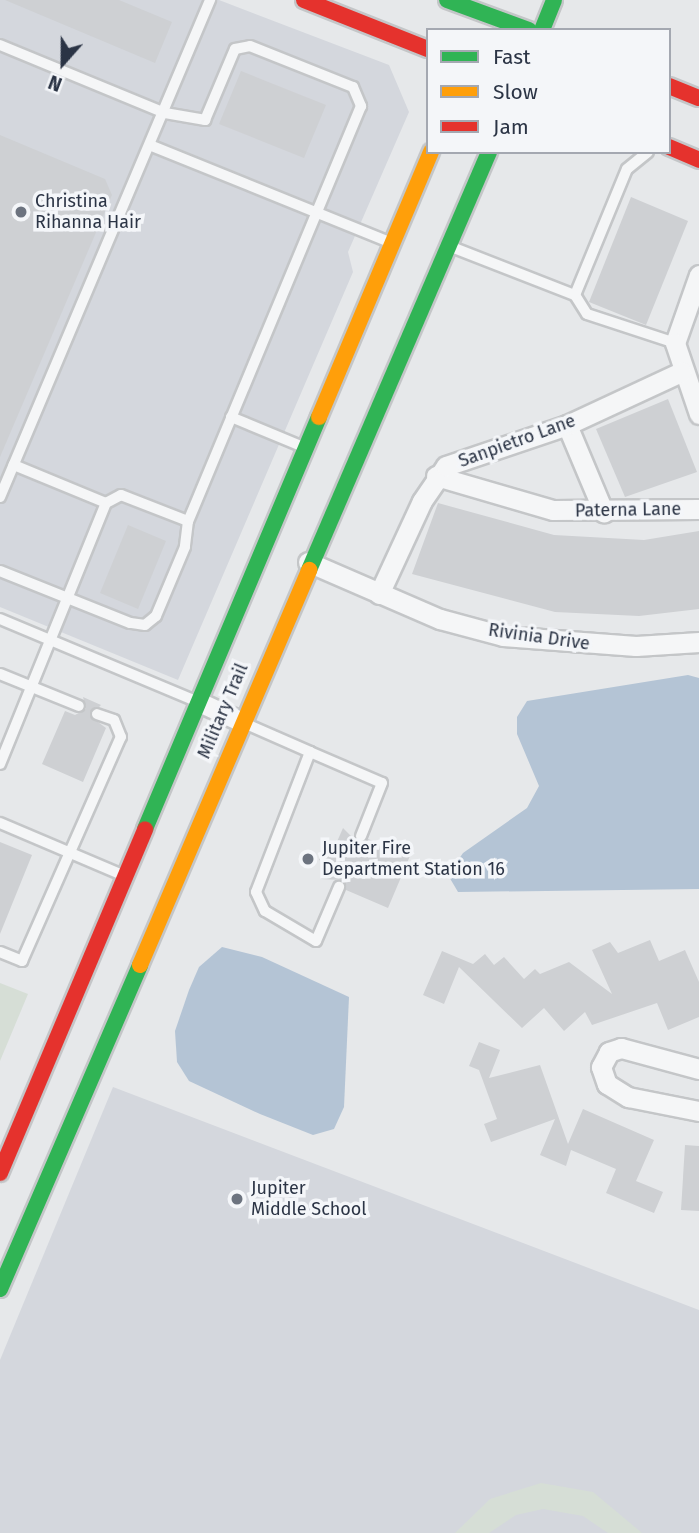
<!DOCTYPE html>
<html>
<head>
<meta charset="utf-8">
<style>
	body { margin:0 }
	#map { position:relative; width:699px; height:1533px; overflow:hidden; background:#e6e8ea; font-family:"Fira Sans",sans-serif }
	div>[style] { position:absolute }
	.built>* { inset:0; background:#d4d7dd }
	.green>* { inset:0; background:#d6ded6 }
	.water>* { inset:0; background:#b4c4d5 }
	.building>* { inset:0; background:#ced0d3 }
	.roads { filter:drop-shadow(2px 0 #c4c6c8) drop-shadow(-2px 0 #c4c6c8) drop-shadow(0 2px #c4c6c8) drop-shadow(0 -2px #c4c6c8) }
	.lane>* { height:10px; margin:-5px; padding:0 5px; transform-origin:5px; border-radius:5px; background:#f5f6f7 }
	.street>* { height:19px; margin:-9.5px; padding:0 9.5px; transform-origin:9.5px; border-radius:9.5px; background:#f5f6f7 }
	.fast>* { height:16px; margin:-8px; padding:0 8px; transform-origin:8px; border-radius:8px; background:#30b455 }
	.slow>* { height:16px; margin:-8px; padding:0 8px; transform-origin:8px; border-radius:8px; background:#ff9f0a }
	.jam>* { height:16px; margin:-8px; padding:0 8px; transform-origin:8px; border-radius:8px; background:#e5322d }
	.dots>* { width:19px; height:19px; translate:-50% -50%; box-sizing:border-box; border:4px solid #f4f6f9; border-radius:50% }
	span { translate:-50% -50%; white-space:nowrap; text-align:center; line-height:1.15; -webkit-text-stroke:7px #f4f6f9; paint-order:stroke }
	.poi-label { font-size:18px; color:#2b3445 }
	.left { translate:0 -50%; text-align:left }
	.street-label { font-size:18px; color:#2b3445 }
	.legend { position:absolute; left:426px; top:28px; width:245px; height:126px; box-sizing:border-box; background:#f4f6f9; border:2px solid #a4a8b1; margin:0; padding:9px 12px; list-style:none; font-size:21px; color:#2b3445 }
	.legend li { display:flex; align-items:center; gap:14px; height:35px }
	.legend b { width:35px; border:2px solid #a4a8b1 }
	.north { position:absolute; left:28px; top:28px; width:70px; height:70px; -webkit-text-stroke:5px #f4f6f9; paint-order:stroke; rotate:201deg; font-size:19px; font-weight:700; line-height:28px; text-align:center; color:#2b3445 }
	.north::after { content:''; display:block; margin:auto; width:24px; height:32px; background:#2b3445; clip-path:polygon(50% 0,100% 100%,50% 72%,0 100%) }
</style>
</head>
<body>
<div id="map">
	<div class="built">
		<div style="clip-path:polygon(0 0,219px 0,389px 65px,409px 112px,348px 252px,353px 272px,178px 680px,0 607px)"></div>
		<div style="clip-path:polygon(113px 1087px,699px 1310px,699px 1533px,0 1533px,0 1360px)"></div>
	</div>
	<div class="green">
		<div style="clip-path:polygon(0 983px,28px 994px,0 1061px)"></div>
		<div style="clip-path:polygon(541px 1483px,593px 1492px,642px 1533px,608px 1533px,583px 1516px,543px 1509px,516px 1515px,489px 1533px,455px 1533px,490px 1499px)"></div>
	</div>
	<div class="water">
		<div style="clip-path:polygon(688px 675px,699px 678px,699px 889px,458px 892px,448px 875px,463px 853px,527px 808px,539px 786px,517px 734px,517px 717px,527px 701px)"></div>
		<div style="clip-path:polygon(222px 947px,262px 957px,349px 997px,344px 1107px,334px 1129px,313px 1135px,260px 1114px,189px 1081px,177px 1062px,175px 1031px,189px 990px,199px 967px)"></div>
	</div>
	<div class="building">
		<div style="clip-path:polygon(5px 0,119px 0,172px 22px,155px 63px)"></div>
		<div style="clip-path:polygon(241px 71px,326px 105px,304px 158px,219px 124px)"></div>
		<div style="clip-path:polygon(0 135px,105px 179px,112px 195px,0 457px)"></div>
		<div style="clip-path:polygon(631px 197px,688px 221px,646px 325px,589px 302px)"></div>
		<div style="clip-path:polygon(668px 399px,697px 472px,625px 497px,596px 429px)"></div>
		<div style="clip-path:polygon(438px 503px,554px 535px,644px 540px,699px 531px,699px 609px,639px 616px,555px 612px,412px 574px)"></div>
		<div style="clip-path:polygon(128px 525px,166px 541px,138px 609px,100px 593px)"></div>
		<div style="clip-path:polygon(83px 697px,101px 705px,90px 716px,106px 728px,83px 782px,42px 764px,65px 711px,75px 715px,86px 709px)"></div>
		<div style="clip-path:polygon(343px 828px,358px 843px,368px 839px,410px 856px,388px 908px,346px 890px,341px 880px,321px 879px,328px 863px,319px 860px,327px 840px,336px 844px)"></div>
		<div style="clip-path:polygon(0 842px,32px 855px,0 934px)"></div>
		<div style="clip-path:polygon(650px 940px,659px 961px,685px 950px,699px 982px,699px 1017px,668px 1030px,657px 1003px,592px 1025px,585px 1012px,564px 1031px,544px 1008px,522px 1028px,459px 967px,444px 1004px,423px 995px,442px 951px,473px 964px,485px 954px,494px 965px,504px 957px,524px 979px,535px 969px,540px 974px,569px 962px,612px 994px,592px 950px,610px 942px,618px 953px)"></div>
		<div style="clip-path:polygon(479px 1042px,500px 1050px,489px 1078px,540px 1065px,568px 1144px,583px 1109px,654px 1140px,636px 1181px,663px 1192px,654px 1213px,606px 1193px,616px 1169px,571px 1150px,566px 1166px,540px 1155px,555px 1119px,491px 1142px,484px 1124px,497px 1119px,479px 1070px,469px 1066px)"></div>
		<div style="clip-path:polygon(685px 1145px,699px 1146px,699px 1211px,681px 1210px)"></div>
	</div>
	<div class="roads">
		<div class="lane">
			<div style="left:0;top:45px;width:178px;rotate:22.4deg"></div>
			<div style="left:165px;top:113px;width:41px;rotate:9.9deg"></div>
			<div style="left:205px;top:120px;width:77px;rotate:-67.1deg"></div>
			<div style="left:235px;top:49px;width:15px;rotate:-11deg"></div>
			<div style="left:250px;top:46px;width:111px;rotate:21.7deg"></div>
			<div style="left:353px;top:87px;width:21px;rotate:67deg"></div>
			<div style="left:361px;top:106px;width:450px;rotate:112.6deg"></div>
			<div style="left:188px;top:521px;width:26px;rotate:97deg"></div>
			<div style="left:185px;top:547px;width:75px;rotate:112.8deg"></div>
			<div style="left:156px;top:616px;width:14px;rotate:141deg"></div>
			<div style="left:145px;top:625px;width:15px;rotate:-172deg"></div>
			<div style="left:130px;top:623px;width:140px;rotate:-158.2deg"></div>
			<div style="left:152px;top:146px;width:259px;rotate:22deg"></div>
			<div style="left:449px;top:246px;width:135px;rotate:21.3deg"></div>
			<div style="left:575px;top:295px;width:136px;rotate:-67.6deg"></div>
			<div style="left:627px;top:169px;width:27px;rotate:-39deg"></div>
			<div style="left:575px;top:295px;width:22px;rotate:58deg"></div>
			<div style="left:587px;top:314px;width:93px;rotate:18.2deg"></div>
			<div style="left:231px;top:417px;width:81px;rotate:22.5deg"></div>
			<div style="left:0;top:497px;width:540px;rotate:-67.09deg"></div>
			<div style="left:106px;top:503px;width:17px;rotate:-28deg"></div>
			<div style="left:121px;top:495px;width:72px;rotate:21.2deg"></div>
			<div style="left:0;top:619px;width:212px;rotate:22.7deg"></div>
			<div style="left:0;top:674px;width:85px;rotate:22.1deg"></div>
			<div style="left:244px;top:723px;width:72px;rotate:23.7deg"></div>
			<div style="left:310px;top:752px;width:150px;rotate:111.1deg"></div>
			<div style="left:256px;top:892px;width:21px;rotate:65deg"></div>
			<div style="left:265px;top:911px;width:59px;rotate:30.5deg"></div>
			<div style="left:316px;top:941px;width:59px;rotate:-66.9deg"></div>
			<div style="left:310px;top:752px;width:78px;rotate:23.3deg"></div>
			<div style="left:382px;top:783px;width:57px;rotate:111.6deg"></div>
			<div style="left:0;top:764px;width:282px;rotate:-67.9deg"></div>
			<div style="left:106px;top:503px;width:100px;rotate:-157.6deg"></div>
			<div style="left:0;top:823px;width:136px;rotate:23deg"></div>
			<div style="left:0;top:952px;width:24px;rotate:22deg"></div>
			<div style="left:22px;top:961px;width:245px;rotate:-66.2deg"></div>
			<div style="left:121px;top:737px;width:18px;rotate:-112deg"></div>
			<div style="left:114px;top:720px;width:18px;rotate:-161deg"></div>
		</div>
		<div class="street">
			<div style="left:699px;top:275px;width:72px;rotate:109.4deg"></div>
			<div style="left:675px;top:343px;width:75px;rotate:71.3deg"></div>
			<div style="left:567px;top:425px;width:95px;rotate:67.2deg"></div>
			<div style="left:436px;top:476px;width:122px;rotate:16.2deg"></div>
			<div style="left:553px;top:510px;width:146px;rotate:-0.4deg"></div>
			<div style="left:308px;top:562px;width:144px;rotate:23.4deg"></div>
			<div style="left:440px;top:619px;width:65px;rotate:15.1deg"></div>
			<div style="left:503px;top:636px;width:133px;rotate:4.3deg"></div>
			<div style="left:636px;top:646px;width:63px;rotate:-3.6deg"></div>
			<div style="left:379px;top:594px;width:102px;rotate:-65.2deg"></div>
			<div style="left:422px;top:501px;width:42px;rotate:-55.6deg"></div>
			<div style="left:446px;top:466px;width:128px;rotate:-18.7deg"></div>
			<div style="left:567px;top:425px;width:126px;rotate:-24.9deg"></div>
			<div style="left:199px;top:702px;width:45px;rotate:24.9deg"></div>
			<div style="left:699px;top:1069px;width:81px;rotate:-164.9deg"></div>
			<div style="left:621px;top:1048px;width:13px;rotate:162deg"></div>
			<div style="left:609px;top:1052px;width:17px;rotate:118deg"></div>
			<div style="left:601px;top:1067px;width:18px;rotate:71deg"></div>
			<div style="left:607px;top:1084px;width:25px;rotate:32deg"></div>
			<div style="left:628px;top:1097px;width:72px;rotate:11.2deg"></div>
		</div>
		<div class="fast">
			<div style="left:447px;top:0;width:87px;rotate:20.1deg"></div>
			<div style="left:542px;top:30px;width:32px;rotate:-68deg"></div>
			<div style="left:309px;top:570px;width:455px;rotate:-66.7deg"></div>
			<div style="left:145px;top:829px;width:447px;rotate:-67.1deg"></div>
			<div style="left:0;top:1289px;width:353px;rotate:-66.6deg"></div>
		</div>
		<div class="slow">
			<div style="left:319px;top:417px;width:288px;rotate:-67.1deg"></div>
			<div style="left:140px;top:965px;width:430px;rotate:-66.8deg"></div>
		</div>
		<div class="jam">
			<div style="left:304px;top:0;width:133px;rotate:21.6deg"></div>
			<div style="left:669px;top:86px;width:32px;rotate:22deg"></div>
			<div style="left:669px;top:147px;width:33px;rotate:23deg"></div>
			<div style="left:0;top:1173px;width:373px;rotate:-67.1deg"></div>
		</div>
	</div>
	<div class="dots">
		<div style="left:21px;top:212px;background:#6c737f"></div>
		<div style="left:308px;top:859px;background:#6c737f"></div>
		<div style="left:237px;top:1199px;background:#6c737f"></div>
	</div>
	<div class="poi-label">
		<span class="left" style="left:35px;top:212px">Christina<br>Rihanna Hair</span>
		<span class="left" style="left:322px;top:859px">Jupiter Fire<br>Department Station 16</span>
		<span class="left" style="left:251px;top:1199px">Jupiter<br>Middle School</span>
	</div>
	<div class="street-label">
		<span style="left:517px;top:441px;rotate:-20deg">Sanpietro Lane</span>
		<span style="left:628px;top:510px;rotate:-1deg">Paterna Lane</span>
		<span style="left:539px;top:637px;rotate:8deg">Rivinia Drive</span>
		<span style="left:223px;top:711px;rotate:-67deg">Military Trail</span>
	</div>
	<ul class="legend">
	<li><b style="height:9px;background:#30b455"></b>Fast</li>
	<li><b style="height:9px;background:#ff9f0a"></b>Slow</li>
	<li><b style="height:9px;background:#e5322d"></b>Jam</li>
	</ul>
	<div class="north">N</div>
</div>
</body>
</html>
